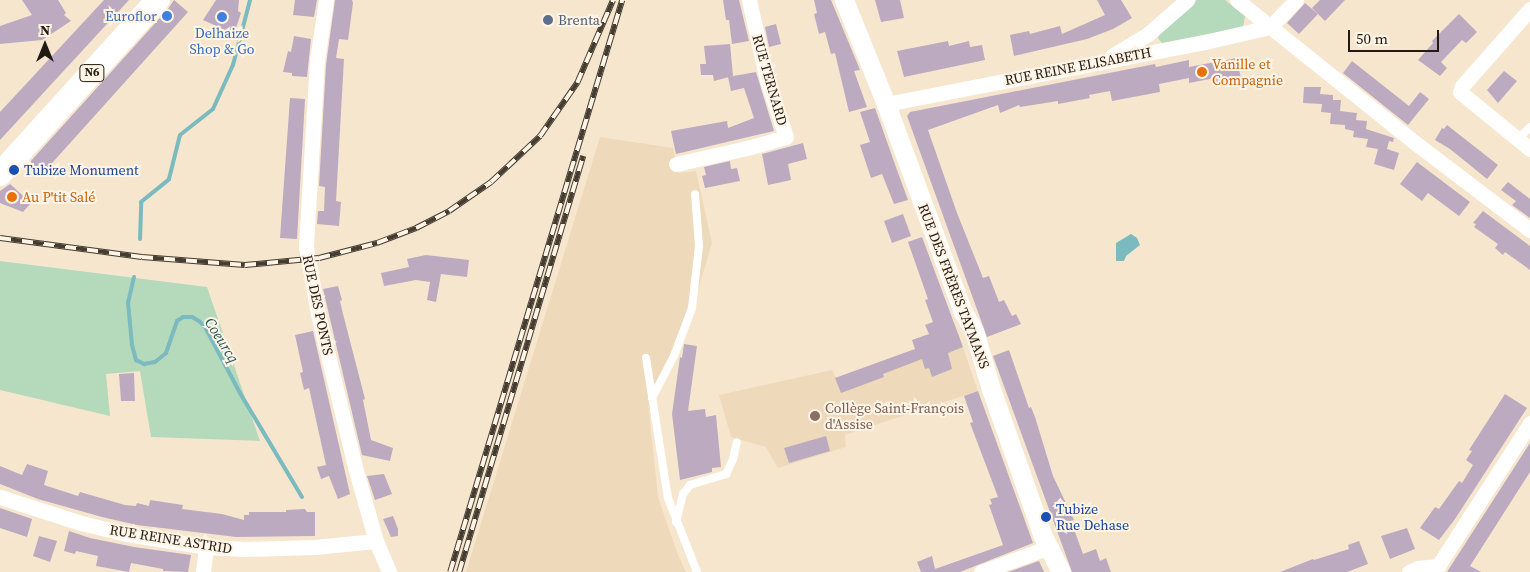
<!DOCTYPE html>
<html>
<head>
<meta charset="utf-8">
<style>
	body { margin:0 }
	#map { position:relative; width:1530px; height:572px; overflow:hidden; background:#f7e6ce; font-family:"Source Serif 4",serif }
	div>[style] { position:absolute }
	.built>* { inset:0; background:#efd9bb }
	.green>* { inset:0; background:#b5d9bb }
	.water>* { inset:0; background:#7bbabf }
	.stream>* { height:4px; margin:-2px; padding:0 2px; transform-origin:2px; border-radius:2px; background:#7bbabf }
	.building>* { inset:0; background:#bcaac0 }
	.service>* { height:8px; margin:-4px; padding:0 4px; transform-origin:4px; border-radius:4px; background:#fff }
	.minor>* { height:15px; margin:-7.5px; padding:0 7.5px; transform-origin:7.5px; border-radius:7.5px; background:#fff }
	.tertiary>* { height:19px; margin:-9.5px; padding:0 9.5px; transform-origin:9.5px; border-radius:9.5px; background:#fff }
	.primary>* { height:24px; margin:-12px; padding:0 12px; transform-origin:12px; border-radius:12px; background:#fff }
	.rail>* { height:5.5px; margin-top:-2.75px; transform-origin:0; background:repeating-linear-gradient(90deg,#fff4e6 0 11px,#453d31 0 22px); box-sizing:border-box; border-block:1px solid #453d31 }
	.dots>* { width:14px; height:14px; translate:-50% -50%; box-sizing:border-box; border:2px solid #fff4e6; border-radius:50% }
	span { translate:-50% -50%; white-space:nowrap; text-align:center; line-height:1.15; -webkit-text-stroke:4px #fff4e6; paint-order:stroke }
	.shield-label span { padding:1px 4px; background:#fff4e6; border:1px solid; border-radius:4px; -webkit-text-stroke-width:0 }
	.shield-label { font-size:12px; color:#211b12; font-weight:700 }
	.shop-label { font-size:14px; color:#366cbe }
	.right { translate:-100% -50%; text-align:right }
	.service-label { font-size:14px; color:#4e5e75 }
	.left { translate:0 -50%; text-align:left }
	.food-label { font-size:14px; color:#c56008 }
	.street-label { font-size:14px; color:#211b12 }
	.transit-label { font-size:14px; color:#164399 }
	.education-label { font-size:14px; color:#785e54 }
	.water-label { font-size:15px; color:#1e5559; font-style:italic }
	.north { position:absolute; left:20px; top:20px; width:50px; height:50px; -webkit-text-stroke:4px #fff4e6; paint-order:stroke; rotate:0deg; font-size:14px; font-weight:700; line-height:20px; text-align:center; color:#211b12 }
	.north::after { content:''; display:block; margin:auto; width:18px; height:22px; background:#211b12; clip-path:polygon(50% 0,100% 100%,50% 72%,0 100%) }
	.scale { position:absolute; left:1348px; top:30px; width:91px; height:22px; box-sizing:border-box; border:2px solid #211b12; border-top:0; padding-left:6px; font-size:15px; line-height:18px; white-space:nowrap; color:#211b12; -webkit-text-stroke:4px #fff4e6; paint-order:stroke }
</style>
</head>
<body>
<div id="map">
	<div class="built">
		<div style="clip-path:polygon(600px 137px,673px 148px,678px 173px,696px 171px,712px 243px,683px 341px,649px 411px,658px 497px,678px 555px,686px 572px,466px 572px)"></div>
		<div style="clip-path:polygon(958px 333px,978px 391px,845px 435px,846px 447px,778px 468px,766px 447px,731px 437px,719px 395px,832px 370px,836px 378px)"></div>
	</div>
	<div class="green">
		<div style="clip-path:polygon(1197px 0,1225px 0,1245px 16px,1243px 27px,1162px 43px,1158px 38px,1160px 32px)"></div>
		<div style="clip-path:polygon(0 261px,207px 287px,260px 441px,151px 437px,140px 371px,106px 374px,110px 416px,0 390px)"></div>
	</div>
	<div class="water">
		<div style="clip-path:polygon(1131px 234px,1137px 238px,1140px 245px,1126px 256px,1124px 261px,1116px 261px,1116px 243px)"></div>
	</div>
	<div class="stream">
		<div style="left:140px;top:239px;width:37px;rotate:-88deg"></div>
		<div style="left:141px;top:202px;width:36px;rotate:-39deg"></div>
		<div style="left:169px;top:179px;width:45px;rotate:-76deg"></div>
		<div style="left:180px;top:135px;width:42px;rotate:-38.2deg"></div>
		<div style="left:213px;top:109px;width:48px;rotate:-65.6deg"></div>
		<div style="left:233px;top:65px;width:67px;rotate:-75.3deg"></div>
		<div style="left:134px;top:277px;width:26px;rotate:103deg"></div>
		<div style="left:128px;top:302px;width:43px;rotate:84.7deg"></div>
		<div style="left:132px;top:345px;width:16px;rotate:75deg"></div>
		<div style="left:136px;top:360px;width:9px;rotate:27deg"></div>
		<div style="left:144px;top:364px;width:11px;rotate:-10deg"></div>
		<div style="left:155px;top:362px;width:14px;rotate:-39deg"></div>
		<div style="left:166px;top:353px;width:34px;rotate:-71deg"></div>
		<div style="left:177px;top:321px;width:7px;rotate:-34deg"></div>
		<div style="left:183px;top:317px;width:9px"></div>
		<div style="left:192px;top:317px;width:8px;rotate:30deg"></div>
		<div style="left:199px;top:321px;width:8px;rotate:45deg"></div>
		<div style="left:205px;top:327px;width:75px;rotate:62.1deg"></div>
		<div style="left:240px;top:393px;width:121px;rotate:59.2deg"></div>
	</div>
	<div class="building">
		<div style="clip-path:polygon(22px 0,58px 0,66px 13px,64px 15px,71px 21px,42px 40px,0 44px,0 26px,32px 15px)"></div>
		<div style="clip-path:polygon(104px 0,129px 0,0 140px,0 112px)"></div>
		<div style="clip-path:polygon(174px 0,188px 12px,44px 172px,37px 172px,30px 162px,168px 9px)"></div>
		<div style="clip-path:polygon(216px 0,239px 0,238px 11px,241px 13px,234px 34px,203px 20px)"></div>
		<div style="clip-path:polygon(295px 0,317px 0,314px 17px,293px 15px)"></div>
		<div style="clip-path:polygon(335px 0,352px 0,353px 3px,348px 40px,339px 39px,336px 58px,344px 59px,336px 201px,341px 202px,339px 226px,317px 224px,318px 211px,324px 211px,325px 187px,319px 186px,326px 65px)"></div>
		<div style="clip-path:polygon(723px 0,739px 0,749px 41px,732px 44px,729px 20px,726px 20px)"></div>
		<div style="clip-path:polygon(814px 0,831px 0,860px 70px,854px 71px,867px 107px,849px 112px,835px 53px,831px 54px,825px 32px,819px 34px,814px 14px,817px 13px)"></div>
		<div style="clip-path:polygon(875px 0,900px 0,904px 18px,881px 22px)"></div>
		<div style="clip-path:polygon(1097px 0,1121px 0,1132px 18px,1113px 29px,1087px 39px,1014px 56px,1010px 35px,1029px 31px,1030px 34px,1060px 26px,1062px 34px,1105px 15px)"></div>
		<div style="clip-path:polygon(1320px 0,1345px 0,1325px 21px,1312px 8px)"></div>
		<div style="clip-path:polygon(1305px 3px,1318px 14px,1299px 34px,1287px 23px)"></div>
		<div style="clip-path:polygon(1459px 14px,1477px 32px,1466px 43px,1462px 40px,1441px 62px,1447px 68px,1440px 76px,1418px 60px,1433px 43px,1432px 41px)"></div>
		<div style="clip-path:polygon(776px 24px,781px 44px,769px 47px,765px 27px)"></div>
		<div style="clip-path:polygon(294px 36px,311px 39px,307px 77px,292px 76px,292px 73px,283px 72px,288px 51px,291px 52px)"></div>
		<div style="clip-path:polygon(948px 41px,949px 46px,969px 41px,970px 47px,982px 45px,985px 60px,904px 77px,897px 51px)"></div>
		<div style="clip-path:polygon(730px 44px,733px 76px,714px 81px,713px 75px,701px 75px,700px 64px,706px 64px,704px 46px)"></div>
		<div style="clip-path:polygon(1237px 58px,1241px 79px,1217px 83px,1215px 78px,1189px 83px,1189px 78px,1159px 84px,1160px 92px,1112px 101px,1110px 91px,1089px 95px,1090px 98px,1058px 104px,1058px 101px,1020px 107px,1019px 105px,1000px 113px,998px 105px,928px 130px,957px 213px,983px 278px,989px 276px,999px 302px,1004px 300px,1012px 316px,1016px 314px,1021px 324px,987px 337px,907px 116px,910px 112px,1155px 64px,1156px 67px,1189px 60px,1189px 67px)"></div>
		<div style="clip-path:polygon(1352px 61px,1409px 106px,1420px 92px,1429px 99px,1408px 125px,1343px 73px)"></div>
		<div style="clip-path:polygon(1504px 71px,1517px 81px,1498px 103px,1487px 90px)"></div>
		<div style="clip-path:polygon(756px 72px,774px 131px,676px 154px,671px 131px,727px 121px,728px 128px,754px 118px,744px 88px,731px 91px,728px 77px)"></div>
		<div style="clip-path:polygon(1304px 87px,1321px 87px,1320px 94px,1333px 95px,1333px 100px,1341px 100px,1340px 111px,1357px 113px,1356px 120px,1367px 121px,1366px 129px,1394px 138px,1393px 142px,1389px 141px,1387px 149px,1399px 153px,1394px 170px,1374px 164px,1378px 149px,1366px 147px,1368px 139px,1353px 137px,1354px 131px,1345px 129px,1345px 125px,1330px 124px,1331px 113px,1321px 112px,1322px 104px,1303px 103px)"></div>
		<div style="clip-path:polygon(290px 98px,305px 99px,297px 239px,280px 238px)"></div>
		<div style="clip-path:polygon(875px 108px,897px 170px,908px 200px,894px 204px,882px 174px,871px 178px,860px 145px,870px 142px,860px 112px)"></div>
		<div style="clip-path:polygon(1447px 125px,1498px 165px,1487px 179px,1450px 149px,1435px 140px,1442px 128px,1444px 129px)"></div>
		<div style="clip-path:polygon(803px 143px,807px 159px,788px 164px,791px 180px,768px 185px,762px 154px)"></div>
		<div style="clip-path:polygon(730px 161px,731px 169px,737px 168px,740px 181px,705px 188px,702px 176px,706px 175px,704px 167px)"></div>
		<div style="clip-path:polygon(1417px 162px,1470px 202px,1459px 216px,1428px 193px,1422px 201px,1400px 184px)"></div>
		<div style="clip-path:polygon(1508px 182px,1530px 199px,1530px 218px,1512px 205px,1516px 201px,1501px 190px)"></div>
		<div style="clip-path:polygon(10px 184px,31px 203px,23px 212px,0 203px,0 191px)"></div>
		<div style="clip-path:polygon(1483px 211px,1530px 246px,1530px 270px,1505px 252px,1503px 255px,1495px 248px,1498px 244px,1474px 227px,1476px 224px,1473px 223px)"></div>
		<div style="clip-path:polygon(903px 214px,911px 236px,892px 243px,884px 221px)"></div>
		<div style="clip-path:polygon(922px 237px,963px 347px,948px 353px,952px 369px,932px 377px,929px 368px,925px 369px,922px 359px,883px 374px,884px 377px,841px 393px,835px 378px,915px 349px,912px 340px,929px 334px,925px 325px,933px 322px,925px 300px,928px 299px,908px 242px)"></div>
		<div style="clip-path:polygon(426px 255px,469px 260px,467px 277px,441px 274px,436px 302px,427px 300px,430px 282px,416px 280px,384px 286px,381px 273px,409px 267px,407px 259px)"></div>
		<div style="clip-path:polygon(338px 286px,342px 300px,340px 301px,342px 310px,365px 399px,363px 400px,371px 440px,393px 448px,390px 461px,362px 455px,323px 289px)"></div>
		<div style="clip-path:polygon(313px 331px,350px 494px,338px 499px,329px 476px,321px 479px,317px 467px,326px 465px,309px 388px,304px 390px,300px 373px,303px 372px,295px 335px)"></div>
		<div style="clip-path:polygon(684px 344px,697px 346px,688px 411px,705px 409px,706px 417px,716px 415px,721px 467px,712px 468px,712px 472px,680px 480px,672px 414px,680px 357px,682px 358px)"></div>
		<div style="clip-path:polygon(1009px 350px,1029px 408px,1031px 407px,1035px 417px,1053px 476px,1074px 520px,1071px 521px,1083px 554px,1096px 549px,1100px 561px,1106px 558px,1111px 572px,1072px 572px,993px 356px)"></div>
		<div style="clip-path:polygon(134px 373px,135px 401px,121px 401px,119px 374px)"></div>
		<div style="clip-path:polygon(978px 391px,1033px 543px,960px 572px,921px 572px,917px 562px,932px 556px,935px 569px,1003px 545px,989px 505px,992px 504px,990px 499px,998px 497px,970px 423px,973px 422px,964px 396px)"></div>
		<div style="clip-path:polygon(1505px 394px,1527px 408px,1455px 519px,1439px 540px,1420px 528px,1435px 507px,1439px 509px,1459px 481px,1462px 483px,1473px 465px,1466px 460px,1472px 451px,1469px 450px)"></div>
		<div style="clip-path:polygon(826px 436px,830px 451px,789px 463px,784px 448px)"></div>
		<div style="clip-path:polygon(1530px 443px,1530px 472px,1470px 566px,1481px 572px,1447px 572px)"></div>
		<div style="clip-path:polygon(27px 464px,48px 471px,44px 485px,78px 496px,80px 492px,125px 505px,136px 506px,137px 503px,149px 506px,150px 500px,183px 505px,182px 509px,222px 514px,244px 520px,244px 515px,249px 515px,249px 512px,286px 512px,286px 510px,305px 509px,307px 512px,315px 512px,315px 536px,236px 537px,137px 525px,102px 517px,38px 499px,0 484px,0 466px,22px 475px)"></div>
		<div style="clip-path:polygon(384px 474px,392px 494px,375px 500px,367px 476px)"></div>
		<div style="clip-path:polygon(0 508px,32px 519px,27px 537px,0 528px)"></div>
		<div style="clip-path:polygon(393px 516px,398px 529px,398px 536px,391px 537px,383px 519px)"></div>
		<div style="clip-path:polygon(1407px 528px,1415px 549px,1390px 559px,1381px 536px)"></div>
		<div style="clip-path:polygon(69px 531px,90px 538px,134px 547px,191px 555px,188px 572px,163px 571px,163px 569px,131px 563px,129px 572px,96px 566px,98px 556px,76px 551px,75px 554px,64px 551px)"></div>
		<div style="clip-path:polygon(39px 536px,57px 541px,50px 562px,33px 556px)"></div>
		<div style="clip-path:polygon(1359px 541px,1368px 564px,1347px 572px,1280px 572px,1313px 559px,1314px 560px,1349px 549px,1348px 545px)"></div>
		<div style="clip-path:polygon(1039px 561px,1044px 572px,1008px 572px)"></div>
	</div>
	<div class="service">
		<div style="left:1517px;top:140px;width:18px;rotate:-45deg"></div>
		<div style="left:646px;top:358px;width:142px;rotate:81.1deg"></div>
		<div style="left:668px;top:498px;width:79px;rotate:68.6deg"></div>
		<div style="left:652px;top:398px;width:47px;rotate:-62.4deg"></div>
		<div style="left:674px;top:356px;width:51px;rotate:-69.4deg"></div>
		<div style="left:692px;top:308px;width:62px;rotate:-83.6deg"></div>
		<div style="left:699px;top:246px;width:52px;rotate:-94.4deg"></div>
		<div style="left:676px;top:522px;width:29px;rotate:-76deg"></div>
		<div style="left:683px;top:494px;width:11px;rotate:-52deg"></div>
		<div style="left:690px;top:485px;width:38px;rotate:-17deg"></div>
		<div style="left:726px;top:474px;width:17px;rotate:-65deg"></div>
		<div style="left:733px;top:459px;width:17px;rotate:-77deg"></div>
	</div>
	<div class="minor">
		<div style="left:326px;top:0;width:61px;rotate:98.5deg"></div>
		<div style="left:317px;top:60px;width:187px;rotate:93.4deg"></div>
		<div style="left:306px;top:247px;width:68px;rotate:79.8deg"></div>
		<div style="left:318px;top:314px;width:157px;rotate:76.4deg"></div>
		<div style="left:355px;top:467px;width:77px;rotate:74.2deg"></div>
		<div style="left:376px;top:541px;width:34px;rotate:67deg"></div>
		<div style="left:1237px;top:0;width:232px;rotate:38.7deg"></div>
		<div style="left:1418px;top:145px;width:141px;rotate:37.2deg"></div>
		<div style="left:1530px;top:9px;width:103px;rotate:131.4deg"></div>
		<div style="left:1462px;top:86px;width:6px;rotate:108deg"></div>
		<div style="left:1460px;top:92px;width:90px;rotate:39.2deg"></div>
		<div style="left:1270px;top:27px;width:37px;rotate:-46deg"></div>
		<div style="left:1112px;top:56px;width:42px;rotate:-31.4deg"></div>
		<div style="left:1148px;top:34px;width:52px;rotate:-41.1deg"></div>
		<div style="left:886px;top:104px;width:325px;rotate:-11deg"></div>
		<div style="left:1205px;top:42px;width:67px;rotate:-13deg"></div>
		<div style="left:676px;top:164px;width:77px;rotate:-12.8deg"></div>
		<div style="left:751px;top:147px;width:36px;rotate:-16deg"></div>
		<div style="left:786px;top:137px;width:60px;rotate:-108.4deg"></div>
		<div style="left:767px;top:80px;width:82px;rotate:-102.7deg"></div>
		<div style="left:0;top:497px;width:85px;rotate:17.8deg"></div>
		<div style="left:81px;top:523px;width:47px;rotate:13.4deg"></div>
		<div style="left:127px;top:534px;width:80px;rotate:9.3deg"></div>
		<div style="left:206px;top:547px;width:35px;rotate:3deg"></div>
		<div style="left:241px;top:549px;width:74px;rotate:-1.5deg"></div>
		<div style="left:315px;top:547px;width:61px;rotate:-5.6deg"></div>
		<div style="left:1438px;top:566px;width:170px;rotate:-57.2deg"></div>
		<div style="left:203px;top:572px;width:25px;rotate:-83deg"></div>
		<div style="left:981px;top:572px;width:70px;rotate:-20deg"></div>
		<div style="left:1409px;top:572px;width:10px;rotate:-24deg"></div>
		<div style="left:1418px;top:568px;width:20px;rotate:-6deg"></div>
		<div style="left:1438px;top:566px;width:7px;rotate:124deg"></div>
	</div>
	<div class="tertiary">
		<div style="left:844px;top:0;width:112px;rotate:68deg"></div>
		<div style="left:886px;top:104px;width:220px;rotate:69.7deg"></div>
		<div style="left:962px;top:310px;width:24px;rotate:60deg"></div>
		<div style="left:974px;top:331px;width:60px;rotate:73.7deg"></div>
		<div style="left:991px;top:389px;width:154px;rotate:70.6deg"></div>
		<div style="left:1042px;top:534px;width:42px;rotate:63.4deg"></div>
	</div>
	<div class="primary">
		<div style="left:0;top:174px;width:235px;rotate:-47.8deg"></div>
	</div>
	<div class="rail">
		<div style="left:0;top:238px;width:143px;rotate:7.6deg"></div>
		<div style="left:142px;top:257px;width:103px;rotate:4.4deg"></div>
		<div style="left:245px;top:265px;width:74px;rotate:-5.4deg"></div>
		<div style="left:319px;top:258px;width:60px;rotate:-14.5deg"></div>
		<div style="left:377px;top:243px;width:42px;rotate:-21deg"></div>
		<div style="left:416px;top:228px;width:37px;rotate:-27deg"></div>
		<div style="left:449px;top:211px;width:51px;rotate:-34.6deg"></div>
		<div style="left:491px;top:182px;width:67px;rotate:-43.2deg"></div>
		<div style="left:540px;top:136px;width:65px;rotate:-55.1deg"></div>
		<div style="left:577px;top:83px;width:90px;rotate:-66.6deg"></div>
		<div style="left:450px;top:572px;width:597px;rotate:-73.26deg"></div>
		<div style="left:459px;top:572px;width:434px;rotate:-73.4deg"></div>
	</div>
	<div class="dots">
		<div style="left:167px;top:16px;background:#3f7fe0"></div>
		<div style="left:222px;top:17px;background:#3f7fe0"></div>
		<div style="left:548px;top:20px;background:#5c6f8a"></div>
		<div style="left:1202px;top:72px;background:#e8710a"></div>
		<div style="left:14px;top:170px;background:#1a4fb4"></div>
		<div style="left:12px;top:197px;background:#e8710a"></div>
		<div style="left:815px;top:416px;background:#8d6e63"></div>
		<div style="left:1046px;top:517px;background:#1a4fb4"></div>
	</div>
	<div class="shield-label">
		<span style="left:92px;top:73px">N6</span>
	</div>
	<div class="shop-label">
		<span class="right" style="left:157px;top:16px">Euroflor</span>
		<span style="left:222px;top:41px">Delhaize<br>Shop &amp; Go</span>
	</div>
	<div class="service-label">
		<span class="left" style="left:558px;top:20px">Brenta</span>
	</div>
	<div class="food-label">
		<span class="left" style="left:1212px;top:72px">Vanille et<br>Compagnie</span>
		<span class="left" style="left:22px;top:197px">Au P'tit Salé</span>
	</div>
	<div class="street-label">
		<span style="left:1078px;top:66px;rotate:-11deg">RUE REINE ELISABETH</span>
		<span style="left:770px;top:80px;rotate:74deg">RUE TERNARD</span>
		<span style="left:954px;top:286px;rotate:69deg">RUE DES FRÈRES TAYMANS</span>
		<span style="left:318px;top:305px;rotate:78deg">RUE DES PONTS</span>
		<span style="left:171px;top:539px;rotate:9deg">RUE REINE ASTRID</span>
	</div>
	<div class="transit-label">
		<span class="left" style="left:24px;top:170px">Tubize Monument</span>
		<span class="left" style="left:1056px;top:517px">Tubize<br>Rue Dehase</span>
	</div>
	<div class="education-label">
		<span class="left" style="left:825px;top:416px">Collège Saint-François<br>d'Assise</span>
	</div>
	<div class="water-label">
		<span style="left:222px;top:340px;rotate:58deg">Coeurcq</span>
	</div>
	<div class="north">N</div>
	<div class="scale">50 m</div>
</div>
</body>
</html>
